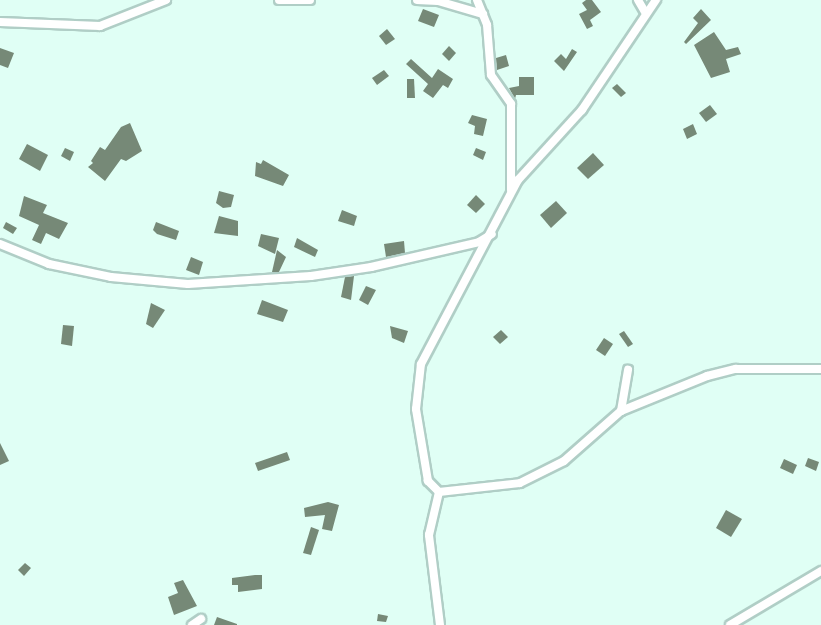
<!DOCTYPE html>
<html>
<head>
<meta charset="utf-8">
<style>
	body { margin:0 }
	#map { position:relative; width:821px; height:625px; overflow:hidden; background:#e0fff5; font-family:"Golos Text",sans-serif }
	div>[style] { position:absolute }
	.building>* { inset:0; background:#768977 }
	.roads { filter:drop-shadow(2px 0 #b0cec6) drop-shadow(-2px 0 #b0cec6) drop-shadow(0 2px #b0cec6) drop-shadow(0 -2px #b0cec6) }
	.street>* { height:8px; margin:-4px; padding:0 4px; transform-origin:4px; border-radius:4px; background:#fff }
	span { translate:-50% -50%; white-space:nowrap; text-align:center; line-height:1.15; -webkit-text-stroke:4.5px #fff; paint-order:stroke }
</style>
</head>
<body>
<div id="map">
	<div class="building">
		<div style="clip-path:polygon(586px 0,592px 0,601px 12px,590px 20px,593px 26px,587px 29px,579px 14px,587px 10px,582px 3px)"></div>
		<div style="clip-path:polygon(423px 9px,439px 15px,434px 27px,418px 21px)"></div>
		<div style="clip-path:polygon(701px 9px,711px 20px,686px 44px,684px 42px,698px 23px,693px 18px)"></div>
		<div style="clip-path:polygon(387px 29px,395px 39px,386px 45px,379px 36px)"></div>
		<div style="clip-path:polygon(714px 32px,726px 50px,738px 47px,741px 54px,726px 59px,730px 72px,711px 78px,694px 45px)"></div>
		<div style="clip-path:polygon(449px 46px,456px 53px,449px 61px,442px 54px)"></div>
		<div style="clip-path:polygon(0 48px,14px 53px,8px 68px,0 65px)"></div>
		<div style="clip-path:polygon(572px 49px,577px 52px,564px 71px,554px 61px,561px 54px,566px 59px)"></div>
		<div style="clip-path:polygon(506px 55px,509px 66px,497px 70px,496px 58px)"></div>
		<div style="clip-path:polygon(411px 59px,432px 78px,438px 69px,453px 79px,448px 88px,443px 85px,433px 98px,423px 91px,428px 84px,406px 64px)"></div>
		<div style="clip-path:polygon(384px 70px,389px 76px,377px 85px,372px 78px)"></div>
		<div style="clip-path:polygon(519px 77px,534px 77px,534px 95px,516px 95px,515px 99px,509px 88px,519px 86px)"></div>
		<div style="clip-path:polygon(407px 79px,414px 79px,415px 98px,407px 98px)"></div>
		<div style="clip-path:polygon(617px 84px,626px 93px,621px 97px,612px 88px)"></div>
		<div style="clip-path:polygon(710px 105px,717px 114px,706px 122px,699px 113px)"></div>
		<div style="clip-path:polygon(472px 115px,487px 119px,483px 136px,474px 134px,475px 126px,468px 123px)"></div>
		<div style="clip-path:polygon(130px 123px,142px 151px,126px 161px,121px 159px,105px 181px,88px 167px,93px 163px,91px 161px,100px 147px,105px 150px,121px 127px)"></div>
		<div style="clip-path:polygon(693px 124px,697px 134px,687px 139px,683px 129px)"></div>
		<div style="clip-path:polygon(27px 144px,48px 155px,40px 171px,19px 159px)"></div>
		<div style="clip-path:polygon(65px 148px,74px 152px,70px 161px,61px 156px)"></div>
		<div style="clip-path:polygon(476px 148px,486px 152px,483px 160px,473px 155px)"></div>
		<div style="clip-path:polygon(593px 153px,604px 165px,588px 179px,577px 168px)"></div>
		<div style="clip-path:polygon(263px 160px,289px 175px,283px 186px,255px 176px,256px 162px,261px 164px)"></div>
		<div style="clip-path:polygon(219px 191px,234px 195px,231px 207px,223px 208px,216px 203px)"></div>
		<div style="clip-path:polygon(476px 195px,485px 204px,476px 213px,467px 205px)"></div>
		<div style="clip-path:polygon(24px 196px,47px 205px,43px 213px,68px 223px,59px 239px,46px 233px,41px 244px,32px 240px,39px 225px,19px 216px)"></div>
		<div style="clip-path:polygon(556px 201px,567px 213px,551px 228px,540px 215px)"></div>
		<div style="clip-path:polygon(342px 210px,357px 216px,354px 226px,338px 221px)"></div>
		<div style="clip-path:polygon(219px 216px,238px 221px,238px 236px,214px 233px)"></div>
		<div style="clip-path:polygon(6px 222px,17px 228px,13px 234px,3px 228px)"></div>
		<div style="clip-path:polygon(156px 222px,179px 231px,176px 240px,157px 234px,153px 230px)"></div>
		<div style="clip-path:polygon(261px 234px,279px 238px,275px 254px,258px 246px)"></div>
		<div style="clip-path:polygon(297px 238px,318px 250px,315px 257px,294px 247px)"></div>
		<div style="clip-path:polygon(404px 241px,405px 253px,386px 257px,384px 244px)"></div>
		<div style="clip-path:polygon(277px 250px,286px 257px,279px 272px,272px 272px)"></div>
		<div style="clip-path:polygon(191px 257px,203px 262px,199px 275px,186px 270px)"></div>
		<div style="clip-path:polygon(354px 276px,351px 300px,341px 297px,345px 277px)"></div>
		<div style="clip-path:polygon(366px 286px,376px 290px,368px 305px,359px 300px)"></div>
		<div style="clip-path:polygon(262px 300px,288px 310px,283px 322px,257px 314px)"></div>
		<div style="clip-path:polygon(151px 303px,165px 310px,153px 328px,146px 324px)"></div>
		<div style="clip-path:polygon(63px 325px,74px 326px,72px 346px,61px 344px)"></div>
		<div style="clip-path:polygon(390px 326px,408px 331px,404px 343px,392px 338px)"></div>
		<div style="clip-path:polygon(501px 330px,508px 337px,500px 344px,493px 337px)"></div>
		<div style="clip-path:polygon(624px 331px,633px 344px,628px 347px,619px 334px)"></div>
		<div style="clip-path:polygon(604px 338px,613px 344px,605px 356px,596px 350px)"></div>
		<div style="clip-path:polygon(0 443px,9px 461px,0 465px)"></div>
		<div style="clip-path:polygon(287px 452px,290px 460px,258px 471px,255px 463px)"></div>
		<div style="clip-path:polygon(808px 458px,819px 462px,816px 471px,805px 466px)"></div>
		<div style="clip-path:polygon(784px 459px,797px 465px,793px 474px,780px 468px)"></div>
		<div style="clip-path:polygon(328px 502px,339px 505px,332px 531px,322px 529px,325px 515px,305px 517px,304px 508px)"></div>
		<div style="clip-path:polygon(726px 510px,742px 519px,731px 537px,716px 528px)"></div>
		<div style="clip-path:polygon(311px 527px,319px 530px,311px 555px,303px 553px)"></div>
		<div style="clip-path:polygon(25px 563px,31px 568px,24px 576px,18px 570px)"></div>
		<div style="clip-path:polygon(255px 575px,262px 575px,262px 589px,238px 592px,238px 585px,232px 585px,232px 578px)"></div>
		<div style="clip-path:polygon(183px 580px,197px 606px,174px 615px,168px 597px,178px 593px,174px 583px)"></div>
		<div style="clip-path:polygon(378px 614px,388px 616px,386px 622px,377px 621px)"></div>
		<div style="clip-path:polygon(217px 617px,237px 624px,237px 625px,214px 625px)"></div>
	</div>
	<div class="roads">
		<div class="street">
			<div style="left:279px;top:0;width:31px"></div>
			<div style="left:417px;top:0;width:21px;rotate:3deg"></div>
			<div style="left:438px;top:1px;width:47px;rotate:16.1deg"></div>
			<div style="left:477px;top:0;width:27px;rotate:68deg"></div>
			<div style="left:487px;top:25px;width:50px;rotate:85.4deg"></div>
			<div style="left:491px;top:75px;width:35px;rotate:55deg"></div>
			<div style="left:511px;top:104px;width:86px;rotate:90deg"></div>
			<div style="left:638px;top:0;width:16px;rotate:60deg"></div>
			<div style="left:0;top:22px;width:100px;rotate:2.3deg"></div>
			<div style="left:100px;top:26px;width:71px;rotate:-21.5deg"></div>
			<div style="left:0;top:244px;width:53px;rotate:22.2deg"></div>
			<div style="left:49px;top:264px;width:63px;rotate:11.8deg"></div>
			<div style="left:111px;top:277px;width:77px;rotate:5.2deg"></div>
			<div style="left:188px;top:284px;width:123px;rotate:-3.7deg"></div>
			<div style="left:311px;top:276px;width:61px;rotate:-8.5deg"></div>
			<div style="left:371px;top:267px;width:111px;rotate:-13deg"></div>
			<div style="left:479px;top:242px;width:15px;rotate:-32deg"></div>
			<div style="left:621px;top:411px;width:93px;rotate:-22.1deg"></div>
			<div style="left:707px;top:376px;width:30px;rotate:-14deg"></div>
			<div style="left:736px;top:369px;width:85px"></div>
			<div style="left:439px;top:492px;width:81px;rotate:-6.3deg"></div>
			<div style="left:520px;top:483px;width:49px;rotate:-26.6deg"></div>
			<div style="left:564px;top:461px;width:76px;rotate:-41.3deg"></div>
			<div style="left:621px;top:411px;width:42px;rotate:-80.3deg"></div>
			<div style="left:192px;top:625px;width:11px;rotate:-34deg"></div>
			<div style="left:440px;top:625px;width:91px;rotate:-97deg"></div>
			<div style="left:429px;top:535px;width:44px;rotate:-76.9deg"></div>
			<div style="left:439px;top:492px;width:16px;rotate:-135deg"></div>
			<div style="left:428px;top:481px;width:73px;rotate:-99.5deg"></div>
			<div style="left:416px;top:409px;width:45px;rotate:-83.7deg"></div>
			<div style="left:421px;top:364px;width:208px;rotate:-62.2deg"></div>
			<div style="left:518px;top:180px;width:95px;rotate:-47.6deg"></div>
			<div style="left:582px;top:110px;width:133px;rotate:-56.1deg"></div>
			<div style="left:730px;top:625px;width:106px;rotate:-30.7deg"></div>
		</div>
	</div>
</div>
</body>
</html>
